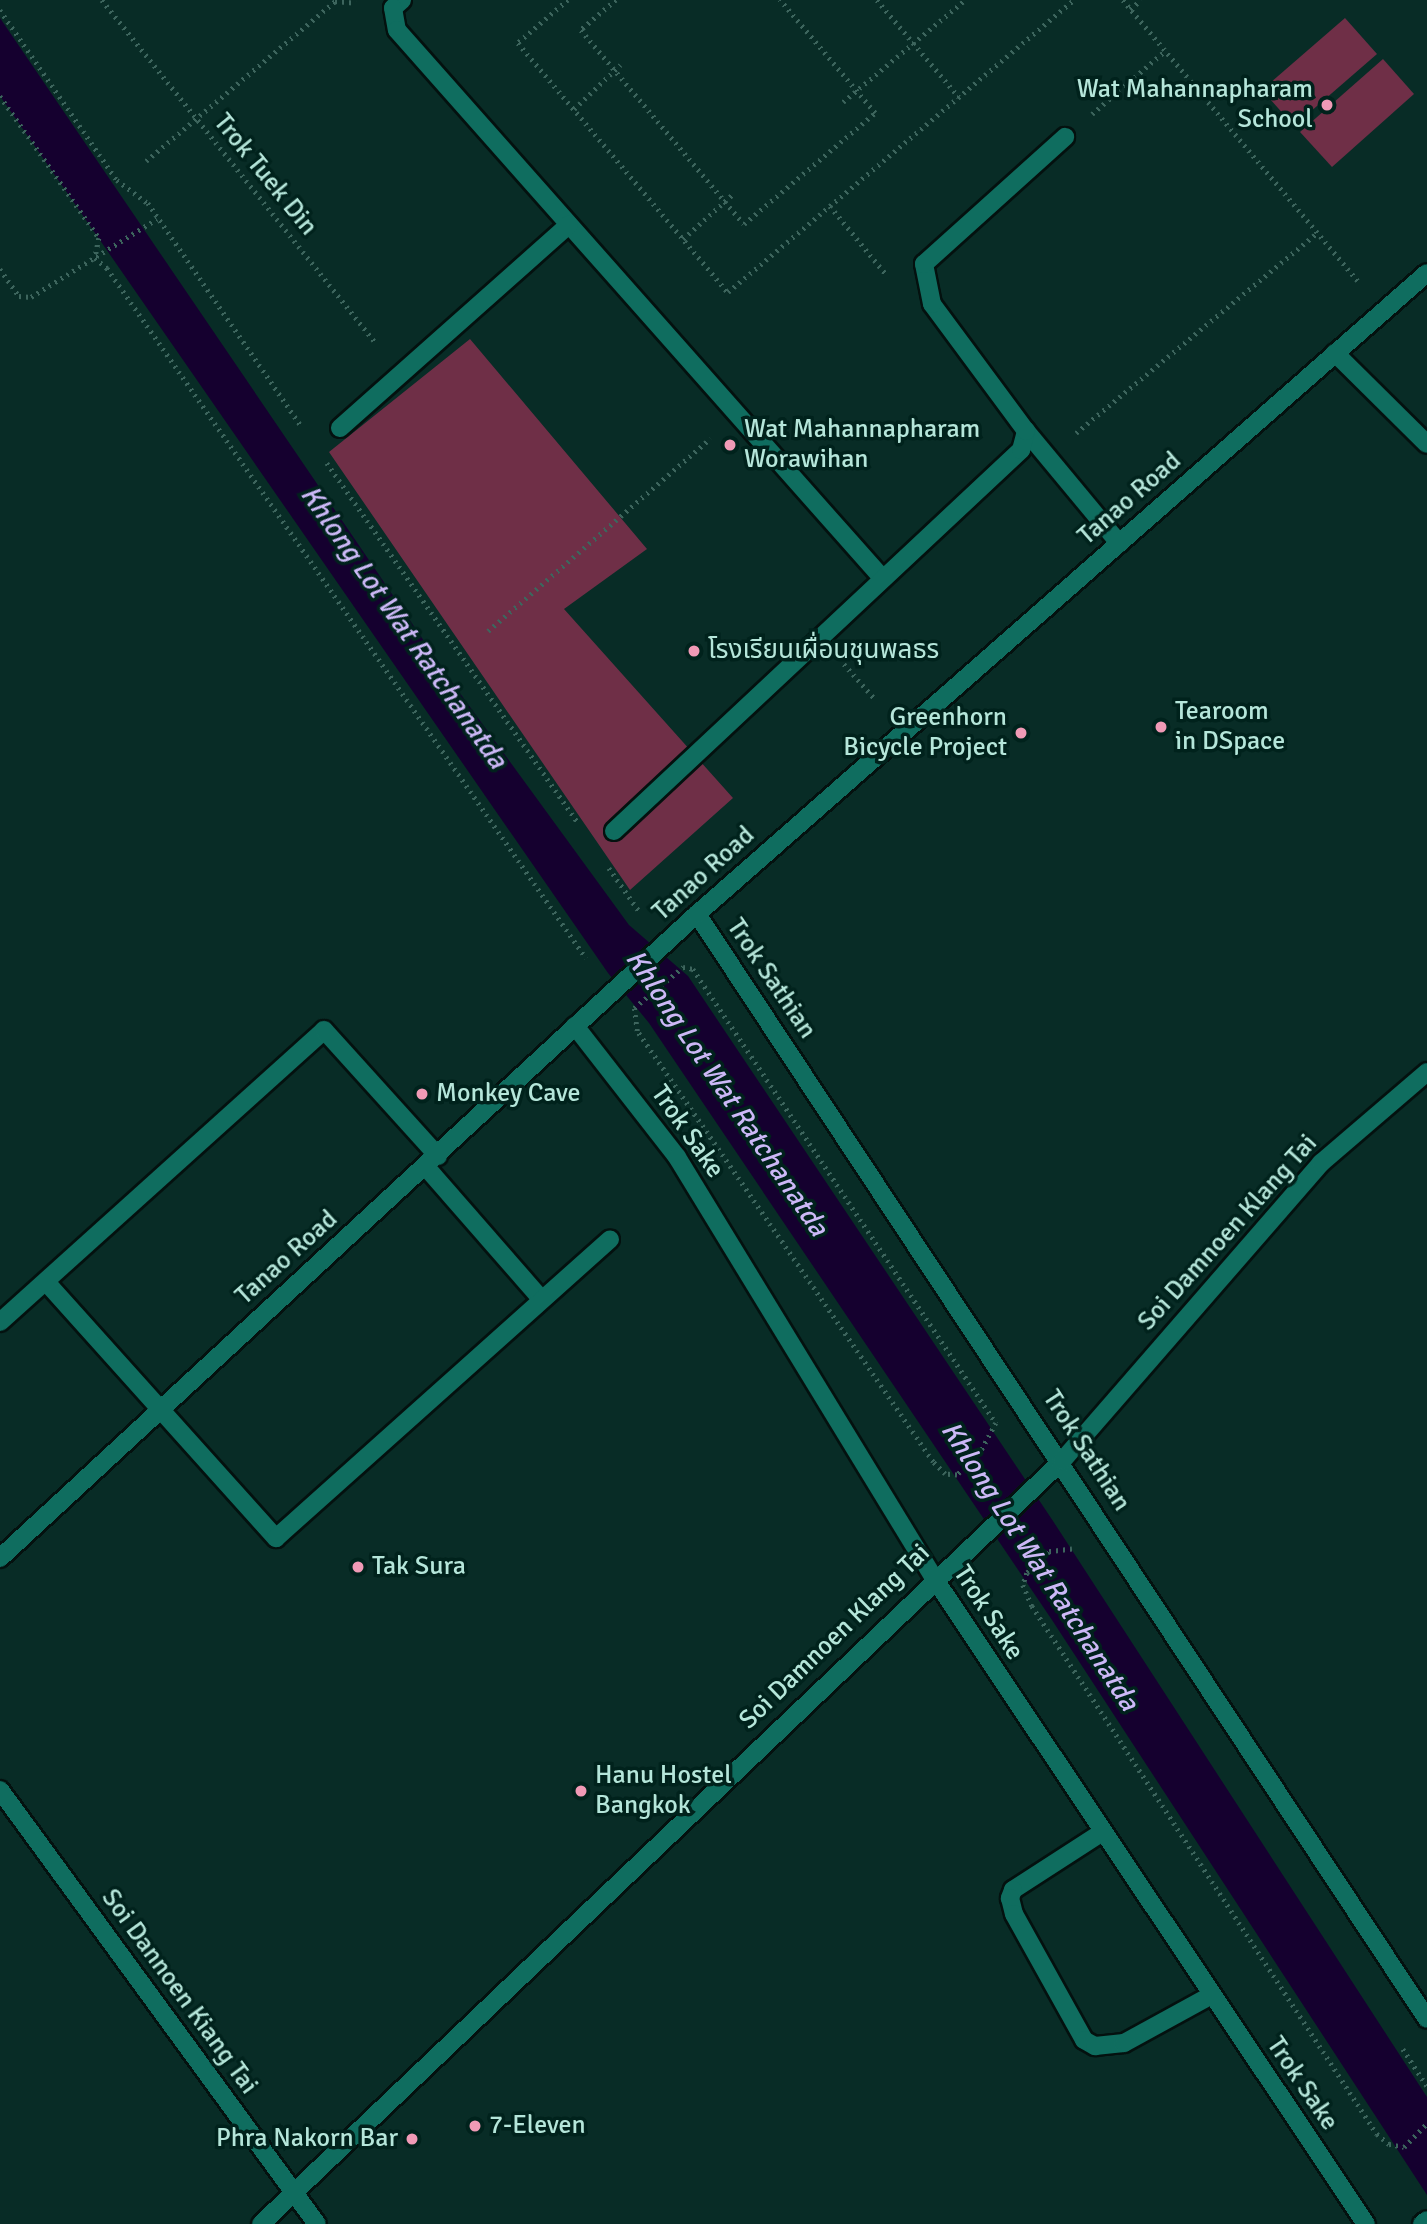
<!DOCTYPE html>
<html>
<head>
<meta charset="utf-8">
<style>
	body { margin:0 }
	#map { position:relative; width:1427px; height:2224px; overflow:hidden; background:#082c26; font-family:Signika,"Noto Sans Thai",sans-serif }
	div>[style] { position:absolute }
	.green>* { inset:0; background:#6f2f47 }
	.water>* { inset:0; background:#15002f }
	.path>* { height:4.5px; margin-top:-2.25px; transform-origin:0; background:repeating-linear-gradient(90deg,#3d655d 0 2px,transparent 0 7px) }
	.roads { filter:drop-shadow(2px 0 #04110f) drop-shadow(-2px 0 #04110f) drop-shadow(0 2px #04110f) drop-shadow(0 -2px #04110f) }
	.service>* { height:18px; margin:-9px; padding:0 9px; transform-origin:9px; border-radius:9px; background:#0f6d5f }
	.minor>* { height:18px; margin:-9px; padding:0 9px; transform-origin:9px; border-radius:9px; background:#0f6d5f }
	.tertiary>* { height:18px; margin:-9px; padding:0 9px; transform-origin:9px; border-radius:9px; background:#0f6d5f }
	.dots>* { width:19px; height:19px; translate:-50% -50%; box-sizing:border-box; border:4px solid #00221c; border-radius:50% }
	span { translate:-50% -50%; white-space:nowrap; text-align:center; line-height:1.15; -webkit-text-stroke:7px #00221c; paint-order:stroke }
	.poi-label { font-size:26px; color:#b5e6da }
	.right { translate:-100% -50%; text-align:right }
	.left { translate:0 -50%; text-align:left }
	.street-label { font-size:26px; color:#b5e6da }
	.water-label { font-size:28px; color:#ccb8f7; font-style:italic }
</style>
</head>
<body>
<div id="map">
	<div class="green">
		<div style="clip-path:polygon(1345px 18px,1377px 54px,1294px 126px,1262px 90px)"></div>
		<div style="clip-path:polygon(1383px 59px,1414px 94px,1332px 167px,1300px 132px)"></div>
		<div style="clip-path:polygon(470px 339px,647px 549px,564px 609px,733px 798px,630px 890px,329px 452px)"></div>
	</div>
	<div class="water">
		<div style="clip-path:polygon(0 18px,454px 685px,629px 925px,688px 976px,1053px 1521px,1427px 2097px,1427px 2195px,1052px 1620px,649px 1023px,608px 973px,0 96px)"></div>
	</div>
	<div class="path">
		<div style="left:102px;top:0;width:440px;rotate:51.4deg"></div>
		<div style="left:568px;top:0;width:66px;rotate:139.3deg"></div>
		<div style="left:518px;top:43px;width:326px;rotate:49.9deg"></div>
		<div style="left:728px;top:292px;width:453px;rotate:-40.2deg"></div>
		<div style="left:616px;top:0;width:46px;rotate:139.4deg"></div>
		<div style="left:581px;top:30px;width:253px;rotate:50deg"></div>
		<div style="left:744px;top:224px;width:172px;rotate:-40.3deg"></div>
		<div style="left:875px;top:113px;width:148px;rotate:-130.1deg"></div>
		<div style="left:877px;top:0;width:127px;rotate:49.8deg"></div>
		<div style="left:1123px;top:0;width:366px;rotate:50.1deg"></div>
		<div style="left:1130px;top:9px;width:14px;rotate:-39deg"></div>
		<div style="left:0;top:10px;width:206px;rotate:55.5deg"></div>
		<div style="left:117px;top:180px;width:39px;rotate:37deg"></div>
		<div style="left:148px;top:203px;width:272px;rotate:55.5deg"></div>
		<div style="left:0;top:96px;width:173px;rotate:55.1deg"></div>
		<div style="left:99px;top:238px;width:20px;rotate:101deg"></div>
		<div style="left:95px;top:258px;width:16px;rotate:40deg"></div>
		<div style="left:107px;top:268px;width:840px;rotate:55.23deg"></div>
		<div style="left:843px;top:102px;width:159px;rotate:-39.9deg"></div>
		<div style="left:574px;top:109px;width:64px;rotate:-43.7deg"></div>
		<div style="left:1092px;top:114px;width:96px;rotate:-40.8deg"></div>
		<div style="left:146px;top:161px;width:248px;rotate:-40.2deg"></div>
		<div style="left:335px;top:1px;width:21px;rotate:5deg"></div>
		<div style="left:830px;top:206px;width:87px;rotate:50.6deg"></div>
		<div style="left:683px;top:239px;width:67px;rotate:-42deg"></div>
		<div style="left:0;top:269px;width:33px;rotate:55deg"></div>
		<div style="left:19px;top:296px;width:12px;rotate:5deg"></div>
		<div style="left:31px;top:297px;width:148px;rotate:-31.8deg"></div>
		<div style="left:1076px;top:433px;width:313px;rotate:-39.7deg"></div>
		<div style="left:327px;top:463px;width:439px;rotate:55.1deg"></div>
		<div style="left:488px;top:631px;width:294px;rotate:-40.9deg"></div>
		<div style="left:844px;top:664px;width:48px;rotate:48.4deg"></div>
		<div style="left:609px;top:868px;width:52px;rotate:55.1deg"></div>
		<div style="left:683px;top:967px;width:10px;rotate:11deg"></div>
		<div style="left:693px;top:969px;width:546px;rotate:56.28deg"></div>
		<div style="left:996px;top:1423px;width:34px;rotate:118deg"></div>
		<div style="left:980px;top:1453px;width:32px;rotate:136deg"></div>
		<div style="left:957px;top:1475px;width:12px;rotate:-175deg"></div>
		<div style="left:945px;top:1474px;width:17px;rotate:-135deg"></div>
		<div style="left:933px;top:1462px;width:523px;rotate:-124.48deg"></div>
		<div style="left:637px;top:1031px;width:23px;rotate:-97deg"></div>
		<div style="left:634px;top:1008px;width:64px;rotate:-39.9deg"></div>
		<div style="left:1072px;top:1549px;width:23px;rotate:173deg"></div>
		<div style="left:1049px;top:1552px;width:30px;rotate:136deg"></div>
		<div style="left:1027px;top:1573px;width:13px;rotate:108deg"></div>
		<div style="left:1023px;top:1585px;width:23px;rotate:67deg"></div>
		<div style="left:1032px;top:1606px;width:631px;rotate:56.84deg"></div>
		<div style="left:1377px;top:2134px;width:16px;rotate:40deg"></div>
		<div style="left:1389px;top:2144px;width:15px;rotate:11deg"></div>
		<div style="left:1404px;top:2147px;width:33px;rotate:-46deg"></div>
		<div style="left:1403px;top:2049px;width:44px;rotate:57deg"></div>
	</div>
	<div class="roads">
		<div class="service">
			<div style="left:402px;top:0;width:12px;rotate:138deg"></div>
			<div style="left:393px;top:8px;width:22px;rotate:80deg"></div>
			<div style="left:397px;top:30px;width:733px;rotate:48.48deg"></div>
			<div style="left:340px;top:428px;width:306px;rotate:-41.6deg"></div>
			<div style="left:1026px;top:431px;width:146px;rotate:50.3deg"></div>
			<div style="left:614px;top:831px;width:558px;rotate:-43.11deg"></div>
			<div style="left:1021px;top:450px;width:20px;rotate:-75deg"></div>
			<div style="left:1026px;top:431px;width:158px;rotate:-126.5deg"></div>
			<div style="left:932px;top:304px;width:41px;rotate:-101.3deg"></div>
			<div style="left:924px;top:264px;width:190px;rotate:-42deg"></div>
			<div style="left:1101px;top:1833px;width:105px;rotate:147.1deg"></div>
			<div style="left:1013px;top:1890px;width:9px;rotate:111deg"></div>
			<div style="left:1010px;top:1898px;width:16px;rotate:76deg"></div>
			<div style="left:1014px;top:1914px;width:144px;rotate:60.9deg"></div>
			<div style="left:1084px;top:2040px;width:13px;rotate:29deg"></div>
			<div style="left:1095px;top:2046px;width:29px;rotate:-6deg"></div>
			<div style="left:1124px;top:2043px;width:98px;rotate:-28.7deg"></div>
		</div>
		<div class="minor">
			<div style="left:1335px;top:353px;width:129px;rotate:44.7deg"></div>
			<div style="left:697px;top:914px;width:1324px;rotate:56.55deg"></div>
			<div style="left:575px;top:1026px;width:166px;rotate:52.1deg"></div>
			<div style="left:677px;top:1157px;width:493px;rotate:58.6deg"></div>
			<div style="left:934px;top:1578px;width:777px;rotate:56.23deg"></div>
			<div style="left:426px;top:1167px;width:176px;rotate:48.9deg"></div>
			<div style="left:47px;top:1283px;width:343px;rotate:48.1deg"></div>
			<div style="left:276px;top:1538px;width:448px;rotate:-41.8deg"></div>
			<div style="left:0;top:1322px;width:436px;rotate:-42deg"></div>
			<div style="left:324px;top:1030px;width:170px;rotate:47.9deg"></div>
			<div style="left:0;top:1790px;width:537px;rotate:53.86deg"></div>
			<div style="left:261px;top:2224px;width:1106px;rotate:-43.61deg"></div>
			<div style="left:1062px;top:1461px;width:395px;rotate:-49deg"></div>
			<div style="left:1321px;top:1163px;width:140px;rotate:-40.6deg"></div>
			<div style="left:1422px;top:2224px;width:6px;rotate:-39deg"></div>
		</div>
		<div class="tertiary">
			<div style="left:0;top:1558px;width:949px;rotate:-42.74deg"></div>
			<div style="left:697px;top:914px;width:971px;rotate:-41.29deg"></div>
		</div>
	</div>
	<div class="dots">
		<div style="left:1327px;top:105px;background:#f09ab6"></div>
		<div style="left:730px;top:445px;background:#f09ab6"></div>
		<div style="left:694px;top:651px;background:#f09ab6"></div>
		<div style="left:1161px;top:727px;background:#f09ab6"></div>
		<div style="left:1021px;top:733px;background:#f09ab6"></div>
		<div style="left:422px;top:1094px;background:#f09ab6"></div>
		<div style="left:358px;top:1567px;background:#f09ab6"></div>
		<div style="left:581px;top:1791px;background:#f09ab6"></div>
		<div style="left:475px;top:2126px;background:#f09ab6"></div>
		<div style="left:412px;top:2139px;background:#f09ab6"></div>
	</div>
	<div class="poi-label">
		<span class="right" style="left:1313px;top:105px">Wat Mahannapharam<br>School</span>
		<span class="left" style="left:744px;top:445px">Wat Mahannapharam<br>Worawihan</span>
		<span class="left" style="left:708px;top:651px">โรงเรียนเผื่อนชุนพลธร</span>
		<span class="left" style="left:1175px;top:727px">Tearoom<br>in DSpace</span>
		<span class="right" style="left:1007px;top:733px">Greenhorn<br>Bicycle Project</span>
		<span class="left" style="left:436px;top:1094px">Monkey Cave</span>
		<span class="left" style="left:372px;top:1567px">Tak Sura</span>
		<span class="left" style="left:595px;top:1791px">Hanu Hostel<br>Bangkok</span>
		<span class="left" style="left:489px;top:2126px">7-Eleven</span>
		<span class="right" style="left:398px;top:2139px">Phra Nakorn Bar</span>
	</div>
	<div class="street-label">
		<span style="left:265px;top:175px;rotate:51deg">Trok Tuek Din</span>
		<span style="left:1130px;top:499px;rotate:-41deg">Tanao Road</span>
		<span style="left:704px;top:874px;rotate:-42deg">Tanao Road</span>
		<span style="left:771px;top:979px;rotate:56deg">Trok Sathian</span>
		<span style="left:687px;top:1132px;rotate:55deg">Trok Sake</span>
		<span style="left:1228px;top:1233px;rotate:-48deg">Soi Damnoen Klang Tai</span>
		<span style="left:287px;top:1258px;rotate:-42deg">Tanao Road</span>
		<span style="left:1086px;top:1451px;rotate:57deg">Trok Sathian</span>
		<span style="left:988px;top:1613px;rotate:57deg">Trok Sake</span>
		<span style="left:835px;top:1637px;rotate:-44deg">Soi Damnoen Klang Tai</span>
		<span style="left:179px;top:1992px;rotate:54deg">Soi Dannoen Kiang Tai</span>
		<span style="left:1302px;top:2084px;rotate:56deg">Trok Sake</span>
	</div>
	<div class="water-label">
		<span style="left:404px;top:627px;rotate:55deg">Khlong Lot Wat Ratchanatda</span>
		<span style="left:727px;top:1093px;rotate:56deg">Khlong Lot Wat Ratchanatda</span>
		<span style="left:1040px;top:1566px;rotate:57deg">Khlong Lot Wat Ratchanatda</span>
	</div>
</div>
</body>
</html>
